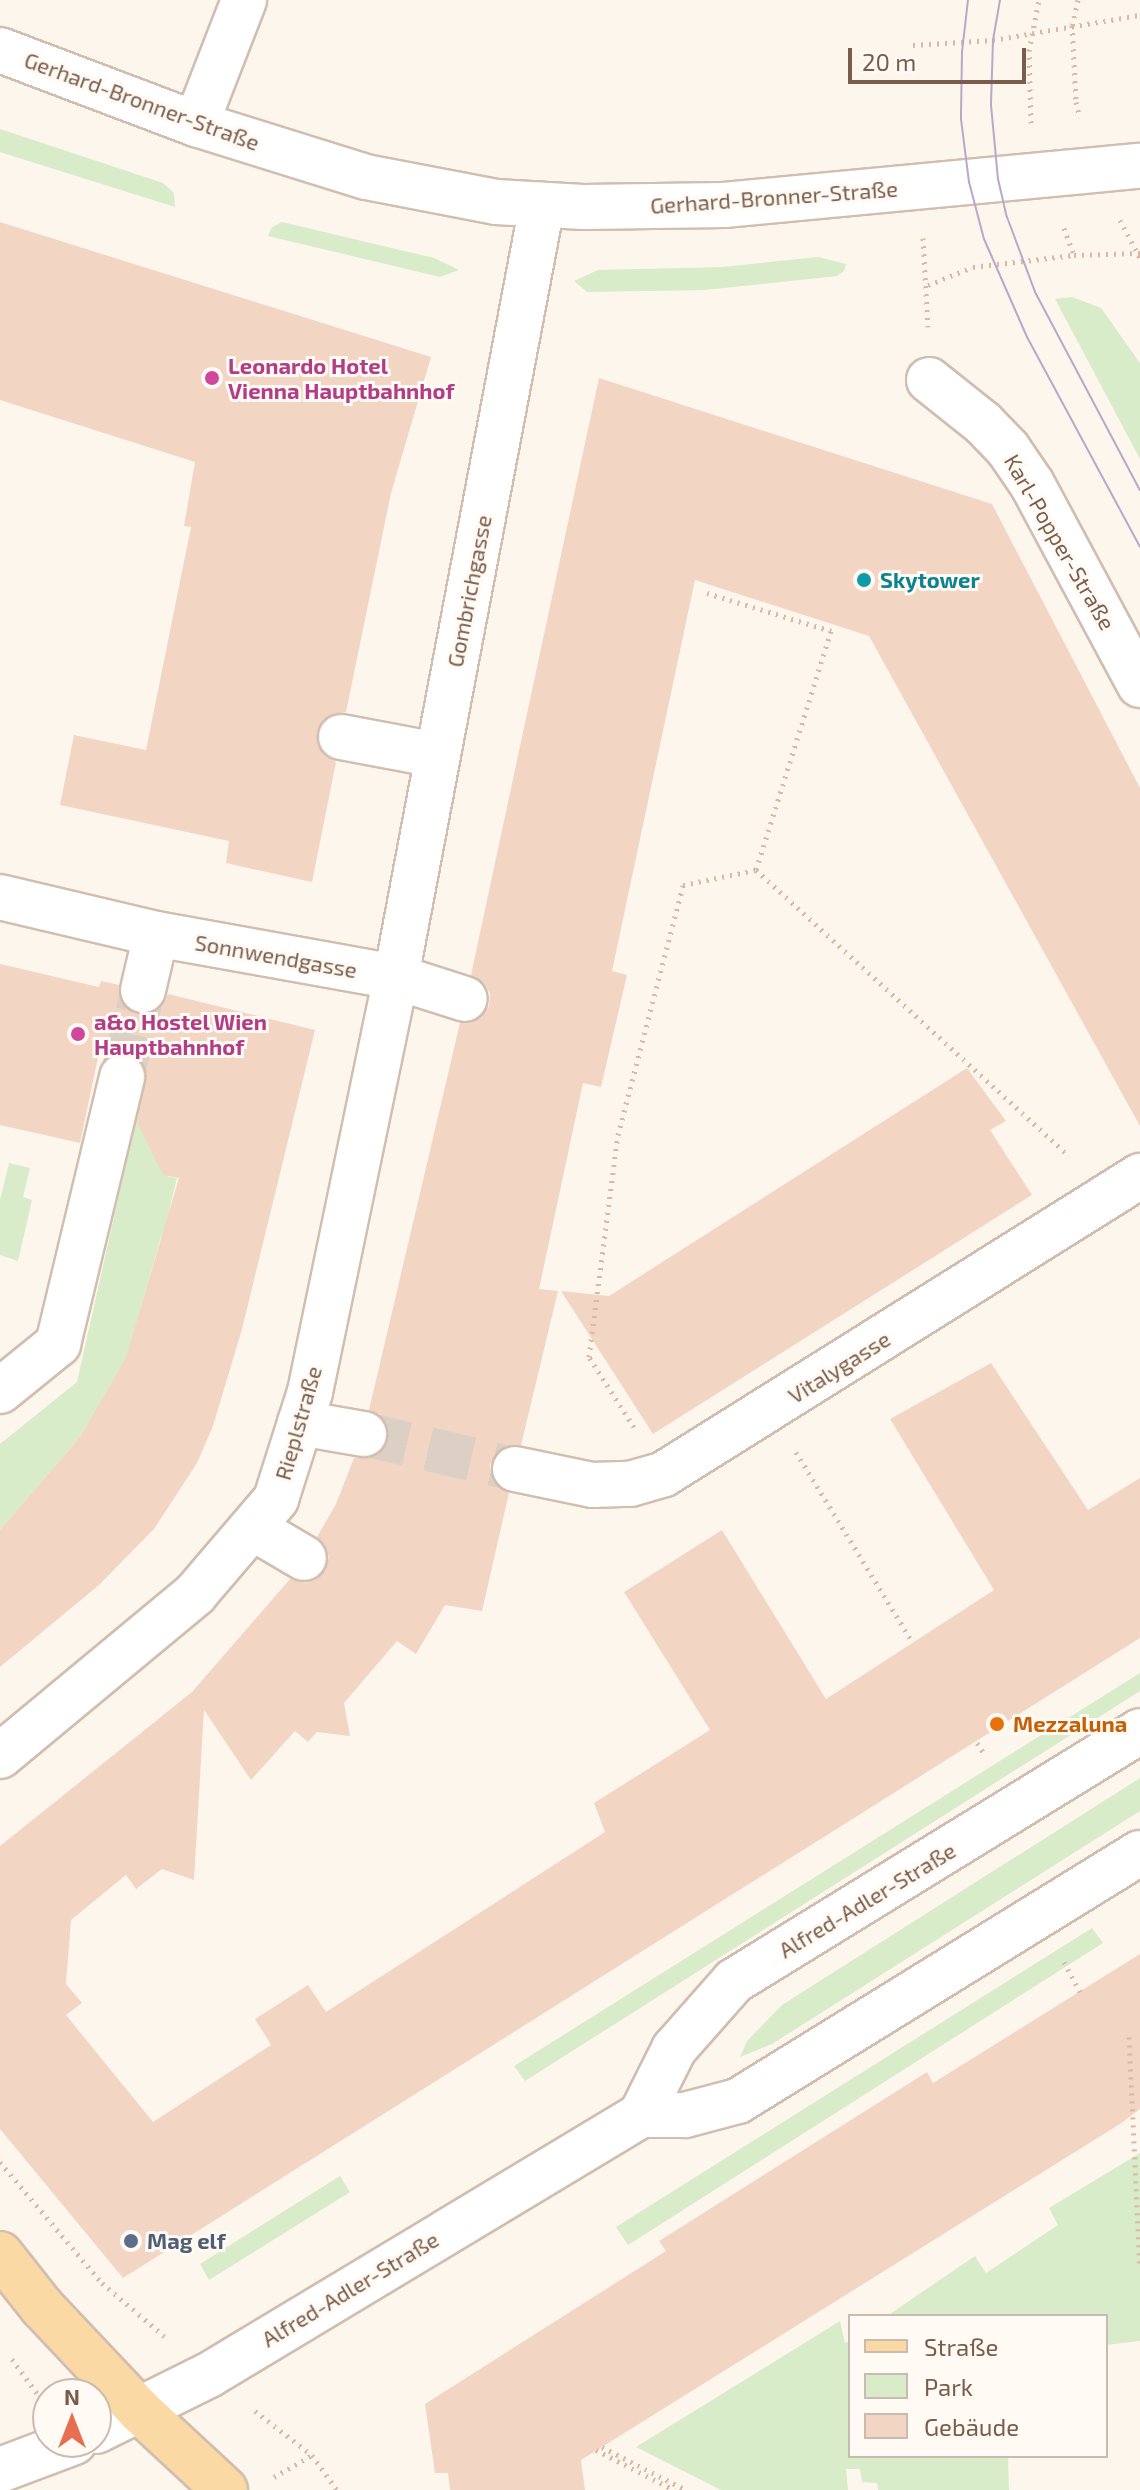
<!DOCTYPE html>
<html>
<head>
<meta charset="utf-8">
<style>
	body { margin:0 }
	#map { position:relative; width:1140px; height:2490px; overflow:hidden; background:#fdf6ec; font-family:"Exo 2",sans-serif }
	div>[style] { position:absolute }
	.green>* { inset:0; background:#d8ecc9 }
	.building>* { inset:0; background:#f3d5c3 }
	.minor-tunnel>* { height:44px; margin-top:-22px; transform-origin:0; background:repeating-linear-gradient(90deg,#dcd0c4 0 44px,transparent 0 66px) }
	.path>* { height:5px; margin-top:-2.5px; transform-origin:0; background:repeating-linear-gradient(90deg,#d9b8a5 0 2px,transparent 0 8px) }
	.roads { filter:drop-shadow(2px 0 #d1beb0) drop-shadow(-2px 0 #d1beb0) drop-shadow(0 2px #d1beb0) drop-shadow(0 -2px #d1beb0) }
	.minor>* { height:44px; margin:-22px; padding:0 22px; transform-origin:22px; border-radius:22px; background:#fff }
	.major>* { height:44px; margin:-22px; padding:0 22px; transform-origin:22px; border-radius:22px; background:#fbd9a5 }
	.tram>* { height:2px; margin:-1px; padding:0 1px; transform-origin:1px; border-radius:1px; background:#b9a8c9 }
	.path-bridge>* { height:5px; margin-top:-2.5px; transform-origin:0; background:repeating-linear-gradient(90deg,#d9b8a5 0 2px,transparent 0 8px) }
	.dots>* { width:22px; height:22px; translate:-50% -50%; box-sizing:border-box; border:4px solid #fffaf3; border-radius:50% }
	span { translate:-50% -50%; white-space:nowrap; text-align:center; line-height:1.15; -webkit-text-stroke:6px #fffaf3; paint-order:stroke }
	.street-label { font-size:22px; color:#7a5c4d }
	.hotel-label { font-size:22px; color:#b23c85; font-weight:700 }
	.left { translate:0 -50%; text-align:left }
	.culture-label { font-size:22px; color:#0d838f; font-weight:700 }
	.food-label { font-size:22px; color:#c56008; font-weight:700 }
	.service-label { font-size:22px; color:#4e5e75; font-weight:700 }
	.legend { position:absolute; left:848px; top:2314px; width:260px; height:144px; box-sizing:border-box; background:#fffaf3; border:2px solid #cabbb1; margin:0; padding:10px 14px; list-style:none; font-size:24px; color:#7a5c4d }
	.legend li { display:flex; align-items:center; gap:16px; height:40px }
	.legend b { width:40px; border:2px solid #cabbb1 }
	.north { position:absolute; left:32px; top:2378px; width:80px; height:80px; box-sizing:border-box; background:#fffaf3; border:2px solid #cabbb1; border-radius:50%; rotate:0deg; font-size:22px; font-weight:700; line-height:32px; text-align:center; color:#7a5c4d }
	.north::after { content:''; display:block; margin:auto; width:28px; height:36px; background:#e76f51; clip-path:polygon(50% 0,100% 100%,50% 72%,0 100%) }
	.scale { position:absolute; left:848px; top:48px; width:178px; height:36px; box-sizing:border-box; border:4px solid #7a5c4d; border-top:0; padding-left:10px; font-size:24px; line-height:28px; white-space:nowrap; color:#7a5c4d; -webkit-text-stroke:6px #fffaf3; paint-order:stroke }
</style>
</head>
<body>
<div id="map">
	<div class="green">
		<div style="clip-path:polygon(0 129px,163px 183px,174px 193px,175px 207px,0 152px)"></div>
		<div style="clip-path:polygon(282px 222px,434px 258px,459px 270px,440px 277px,268px 236px,272px 227px)"></div>
		<div style="clip-path:polygon(818px 257px,846px 264px,844px 271px,837px 276px,705px 290px,587px 292px,574px 281px,598px 270px,722px 267px)"></div>
		<div style="clip-path:polygon(1072px 297px,1101px 308px,1140px 363px,1140px 459px,1055px 299px)"></div>
		<div style="clip-path:polygon(142px 1092px,184px 1102px,167px 1176px,177px 1178px,169px 1211px,181px 1215px,161px 1237px,122px 1372px,80px 1437px,0 1530px,0 1444px,77px 1382px)"></div>
		<div style="clip-path:polygon(9px 1163px,30px 1168px,23px 1197px,32px 1200px,18px 1261px,0 1255px,0 1200px)"></div>
		<div style="clip-path:polygon(1140px 1673px,1140px 1691px,525px 2081px,514px 2066px)"></div>
		<div style="clip-path:polygon(1140px 1778px,1140px 1811px,772px 2044px,740px 2057px,747px 2041px,782px 2005px)"></div>
		<div style="clip-path:polygon(1092px 1928px,1103px 1943px,628px 2245px,616px 2227px)"></div>
		<div style="clip-path:polygon(1140px 2153px,1140px 2341px,1106px 2345px,1106px 2316px,887px 2316px,975px 2256px,986px 2273px,1058px 2225px,1049px 2208px)"></div>
		<div style="clip-path:polygon(340px 2176px,350px 2192px,209px 2280px,200px 2264px)"></div>
		<div style="clip-path:polygon(840px 2321px,845px 2343px,850px 2341px,850px 2456px,1008px 2456px,1009px 2490px,878px 2490px,877px 2483px,862px 2482px,860px 2469px,846px 2469px,848px 2490px,721px 2490px,636px 2447px)"></div>
	</div>
	<div class="building">
		<div style="clip-path:polygon(0 222px,431px 357px,391px 493px,346px 712px,332px 714px,323px 720px,317px 732px,318px 746px,325px 756px,336px 762px,312px 882px,226px 863px,229px 841px,60px 805px,74px 735px,146px 750px,191px 527px,184px 526px,195px 462px,0 400px)"></div>
		<div style="clip-path:polygon(599px 378px,992px 504px,1140px 788px,1140px 1126px,869px 636px,695px 580px,612px 971px,627px 975px,601px 1087px,583px 1083px,539px 1289px,558px 1291px,521px 1445px,506px 1446px,496px 1453px,490px 1465px,492px 1478px,498px 1487px,509px 1493px,482px 1611px,445px 1605px,416px 1654px,397px 1641px,344px 1703px,350px 1736px,317px 1732px,308px 1742px,295px 1731px,251px 1780px,204px 1710px,194px 1880px,162px 1869px,136px 1889px,126px 1875px,71px 1920px,66px 1984px,82px 2003px,66px 2015px,153px 2122px,271px 2045px,255px 2019px,308px 1985px,326px 2012px,605px 1832px,594px 1803px,710px 1730px,624px 1592px,722px 1530px,826px 1699px,994px 1590px,890px 1419px,991px 1363px,1088px 1510px,1140px 1478px,1140px 1638px,123px 2278px,0 2129px,0 1846px,192px 1692px,290px 1579px,305px 1583px,316px 1580px,325px 1571px,329px 1557px,325px 1545px,317px 1537px,336px 1504px,354px 1458px,373px 1457px,384px 1449px,388px 1439px,387px 1425px,381px 1415px,369px 1410px,460px 1023px,481px 1018px,489px 1006px,490px 994px,484px 983px,471px 975px)"></div>
		<div style="clip-path:polygon(0 964px,99px 987px,101px 981px,119px 985px,119px 998px,125px 1008px,138px 1014px,151px 1014px,161px 1008px,168px 994px,315px 1030px,242px 1329px,213px 1426px,197px 1463px,154px 1529px,99px 1585px,0 1667px,0 1530px,80px 1437px,125px 1360px,179px 1178px,163px 1175px,137px 1122px,146px 1071px,140px 1059px,129px 1053px,116px 1053px,105px 1059px,100px 1048px,80px 1143px,0 1125px)"></div>
		<div style="clip-path:polygon(967px 1068px,1006px 1121px,990px 1130px,1032px 1195px,653px 1434px,561px 1291px,609px 1296px)"></div>
		<div style="clip-path:polygon(1140px 1954px,1140px 2109px,1120px 2124px,581px 2460px,585px 2490px,450px 2490px,448px 2473px,435px 2473px,425px 2404px,666px 2251px,659px 2241px,927px 2072px,933px 2083px)"></div>
	</div>
	<div class="minor-tunnel">
		<div style="left:122px;top:1077px;width:89px;rotate:-76.4deg"></div>
		<div style="left:364px;top:1434px;width:155px;rotate:13.1deg"></div>
	</div>
	<div class="path">
		<div style="left:1078px;top:0;width:26px;rotate:103deg"></div>
		<div style="left:1072px;top:25px;width:77px;rotate:87deg"></div>
		<div style="left:1076px;top:102px;width:16px;rotate:76deg"></div>
		<div style="left:913px;top:45px;width:80px;rotate:-3.6deg"></div>
		<div style="left:993px;top:40px;width:149px;rotate:-9.7deg"></div>
		<div style="left:1031px;top:123px;width:72px;rotate:-91.6deg"></div>
		<div style="left:1029px;top:51px;width:52px;rotate:-78.9deg"></div>
		<div style="left:1120px;top:220px;width:43px;rotate:62.2deg"></div>
		<div style="left:1064px;top:228px;width:29px;rotate:70deg"></div>
		<div style="left:1074px;top:255px;width:66px;rotate:-1.7deg"></div>
		<div style="left:923px;top:238px;width:89px;rotate:86.8deg"></div>
		<div style="left:928px;top:285px;width:48px;rotate:-21.8deg"></div>
		<div style="left:973px;top:267px;width:102px;rotate:-6.8deg"></div>
		<div style="left:707px;top:593px;width:130px;rotate:17deg"></div>
		<div style="left:831px;top:631px;width:250px;rotate:107.4deg"></div>
		<div style="left:756px;top:870px;width:424px;rotate:42.4deg"></div>
		<div style="left:634px;top:1427px;width:83px;rotate:-122.7deg"></div>
		<div style="left:589px;top:1357px;width:224px;rotate:-82.6deg"></div>
		<div style="left:618px;top:1135px;width:258px;rotate:-75.4deg"></div>
		<div style="left:683px;top:885px;width:75px;rotate:-11.6deg"></div>
		<div style="left:796px;top:1452px;width:220px;rotate:58.5deg"></div>
		<div style="left:977px;top:1743px;width:11px;rotate:56deg"></div>
		<div style="left:1064px;top:1962px;width:34px;rotate:62deg"></div>
		<div style="left:0;top:2162px;width:158px;rotate:49.9deg"></div>
		<div style="left:102px;top:2283px;width:82px;rotate:40.5deg"></div>
		<div style="left:12px;top:2359px;width:51px;rotate:53.8deg"></div>
		<div style="left:255px;top:2411px;width:72px;rotate:37.7deg"></div>
		<div style="left:312px;top:2455px;width:43px;rotate:54.5deg"></div>
		<div style="left:602px;top:2447px;width:94px;rotate:27.1deg"></div>
		<div style="left:596px;top:2450px;width:88px;rotate:27.1deg"></div>
		<div style="left:274px;top:2477px;width:44px;rotate:-30.1deg"></div>
	</div>
	<div class="roads">
		<div class="minor">
			<div style="left:0;top:50px;width:210px;rotate:20.7deg"></div>
			<div style="left:196px;top:124px;width:178px;rotate:17.3deg"></div>
			<div style="left:366px;top:177px;width:132px;rotate:10.9deg"></div>
			<div style="left:496px;top:202px;width:87px;rotate:3.3deg"></div>
			<div style="left:583px;top:207px;width:141px;rotate:-0.8deg"></div>
			<div style="left:724px;top:205px;width:418px;rotate:-5.4deg"></div>
			<div style="left:196px;top:124px;width:133px;rotate:-68.8deg"></div>
			<div style="left:929px;top:380px;width:69px;rotate:38.5deg"></div>
			<div style="left:983px;top:423px;width:36px;rotate:46deg"></div>
			<div style="left:1008px;top:449px;width:42px;rotate:55.6deg"></div>
			<div style="left:1032px;top:484px;width:228px;rotate:61.8deg"></div>
			<div style="left:341px;top:737px;width:98px;rotate:10.6deg"></div>
			<div style="left:0;top:897px;width:160px;rotate:13.3deg"></div>
			<div style="left:156px;top:934px;width:244px;rotate:10.2deg"></div>
			<div style="left:396px;top:977px;width:72px;rotate:17.7deg"></div>
			<div style="left:143px;top:990px;width:57px;rotate:-76.9deg"></div>
			<div style="left:0;top:1391px;width:75px;rotate:-39deg"></div>
			<div style="left:58px;top:1344px;width:275px;rotate:-76.5deg"></div>
			<div style="left:300px;top:1423px;width:65px;rotate:9.8deg"></div>
			<div style="left:515px;top:1469px;width:79px;rotate:11.7deg"></div>
			<div style="left:592px;top:1485px;width:38px;rotate:-2deg"></div>
			<div style="left:630px;top:1484px;width:35px;rotate:-16deg"></div>
			<div style="left:664px;top:1474px;width:562px;rotate:-32.05deg"></div>
			<div style="left:253px;top:1528px;width:59px;rotate:30.5deg"></div>
			<div style="left:0;top:1756px;width:254px;rotate:-39.7deg"></div>
			<div style="left:195px;top:1594px;width:125px;rotate:-49.5deg"></div>
			<div style="left:276px;top:1499px;width:112px;rotate:-72.4deg"></div>
			<div style="left:310px;top:1392px;width:424px;rotate:-78.3deg"></div>
			<div style="left:396px;top:977px;width:786px;rotate:-79.29deg"></div>
			<div style="left:641px;top:2115px;width:74px;rotate:-63.4deg"></div>
			<div style="left:674px;top:2049px;width:91px;rotate:-48.6deg"></div>
			<div style="left:734px;top:1981px;width:477px;rotate:-31.6deg"></div>
			<div style="left:96px;top:2431px;width:126px;rotate:-26.4deg"></div>
			<div style="left:209px;top:2375px;width:504px;rotate:-31.04deg"></div>
			<div style="left:641px;top:2115px;width:44px"></div>
			<div style="left:685px;top:2115px;width:55px;rotate:-14.8deg"></div>
			<div style="left:738px;top:2101px;width:472px;rotate:-31.7deg"></div>
			<div style="left:0;top:2470px;width:79px;rotate:-20.7deg"></div>
		</div>
		<div class="major">
			<div style="left:0;top:2254px;width:68px;rotate:51.6deg"></div>
			<div style="left:42px;top:2307px;width:143px;rotate:46.7deg"></div>
			<div style="left:140px;top:2411px;width:116px;rotate:42.9deg"></div>
		</div>
	</div>
	<div class="tram">
		<div style="left:968px;top:0;width:52px;rotate:96.6deg"></div>
		<div style="left:962px;top:52px;width:67px;rotate:90.9deg"></div>
		<div style="left:961px;top:119px;width:64px;rotate:82.8deg"></div>
		<div style="left:969px;top:182px;width:59px;rotate:75.3deg"></div>
		<div style="left:984px;top:239px;width:107px;rotate:66.3deg"></div>
		<div style="left:1027px;top:337px;width:238px;rotate:61.7deg"></div>
		<div style="left:1000px;top:0;width:41px;rotate:99.9deg"></div>
		<div style="left:993px;top:40px;width:65px;rotate:91.8deg"></div>
		<div style="left:991px;top:105px;width:74px;rotate:84.6deg"></div>
		<div style="left:998px;top:179px;width:39px;rotate:77deg"></div>
		<div style="left:1007px;top:217px;width:80px;rotate:69.5deg"></div>
		<div style="left:1035px;top:292px;width:224px;rotate:62.1deg"></div>
	</div>
	<div class="path-bridge">
		<div style="left:1129px;top:2037px;width:232px;rotate:87.3deg"></div>
	</div>
	<div class="dots">
		<div style="left:212px;top:378px;background:#d1479c"></div>
		<div style="left:864px;top:580px;background:#0f9aa8"></div>
		<div style="left:78px;top:1034px;background:#d1479c"></div>
		<div style="left:997px;top:1724px;background:#e8710a"></div>
		<div style="left:131px;top:2241px;background:#5c6f8a"></div>
	</div>
	<div class="street-label">
		<span style="left:142px;top:101px;rotate:20deg">Gerhard-Bronner-Straße</span>
		<span style="left:774px;top:197px;rotate:-4deg">Gerhard-Bronner-Straße</span>
		<span style="left:1060px;top:542px;rotate:60deg">Karl-Popper-Straße</span>
		<span style="left:469px;top:591px;rotate:-79deg">Gombrichgasse</span>
		<span style="left:276px;top:956px;rotate:10deg">Sonnwendgasse</span>
		<span style="left:839px;top:1367px;rotate:-32deg">Vitalygasse</span>
		<span style="left:298px;top:1423px;rotate:-74deg">Rieplstraße</span>
		<span style="left:867px;top:1900px;rotate:-31deg">Alfred-Adler-Straße</span>
		<span style="left:350px;top:2289px;rotate:-31deg">Alfred-Adler-Straße</span>
	</div>
	<div class="hotel-label">
		<span class="left" style="left:228px;top:378px">Leonardo Hotel<br>Vienna Hauptbahnhof</span>
		<span class="left" style="left:94px;top:1034px">a&amp;o Hostel Wien<br>Hauptbahnhof</span>
	</div>
	<div class="culture-label">
		<span class="left" style="left:880px;top:580px">Skytower</span>
	</div>
	<div class="food-label">
		<span class="left" style="left:1013px;top:1724px">Mezzaluna</span>
	</div>
	<div class="service-label">
		<span class="left" style="left:147px;top:2241px">Mag elf</span>
	</div>
	<ul class="legend">
	<li><b style="height:10px;background:#fbd9a5"></b>Straße</li>
	<li><b style="height:22px;background:#d8ecc9"></b>Park</li>
	<li><b style="height:22px;background:#f3d5c3"></b>Gebäude</li>
	</ul>
	<div class="north">N</div>
	<div class="scale">20 m</div>
</div>
</body>
</html>
